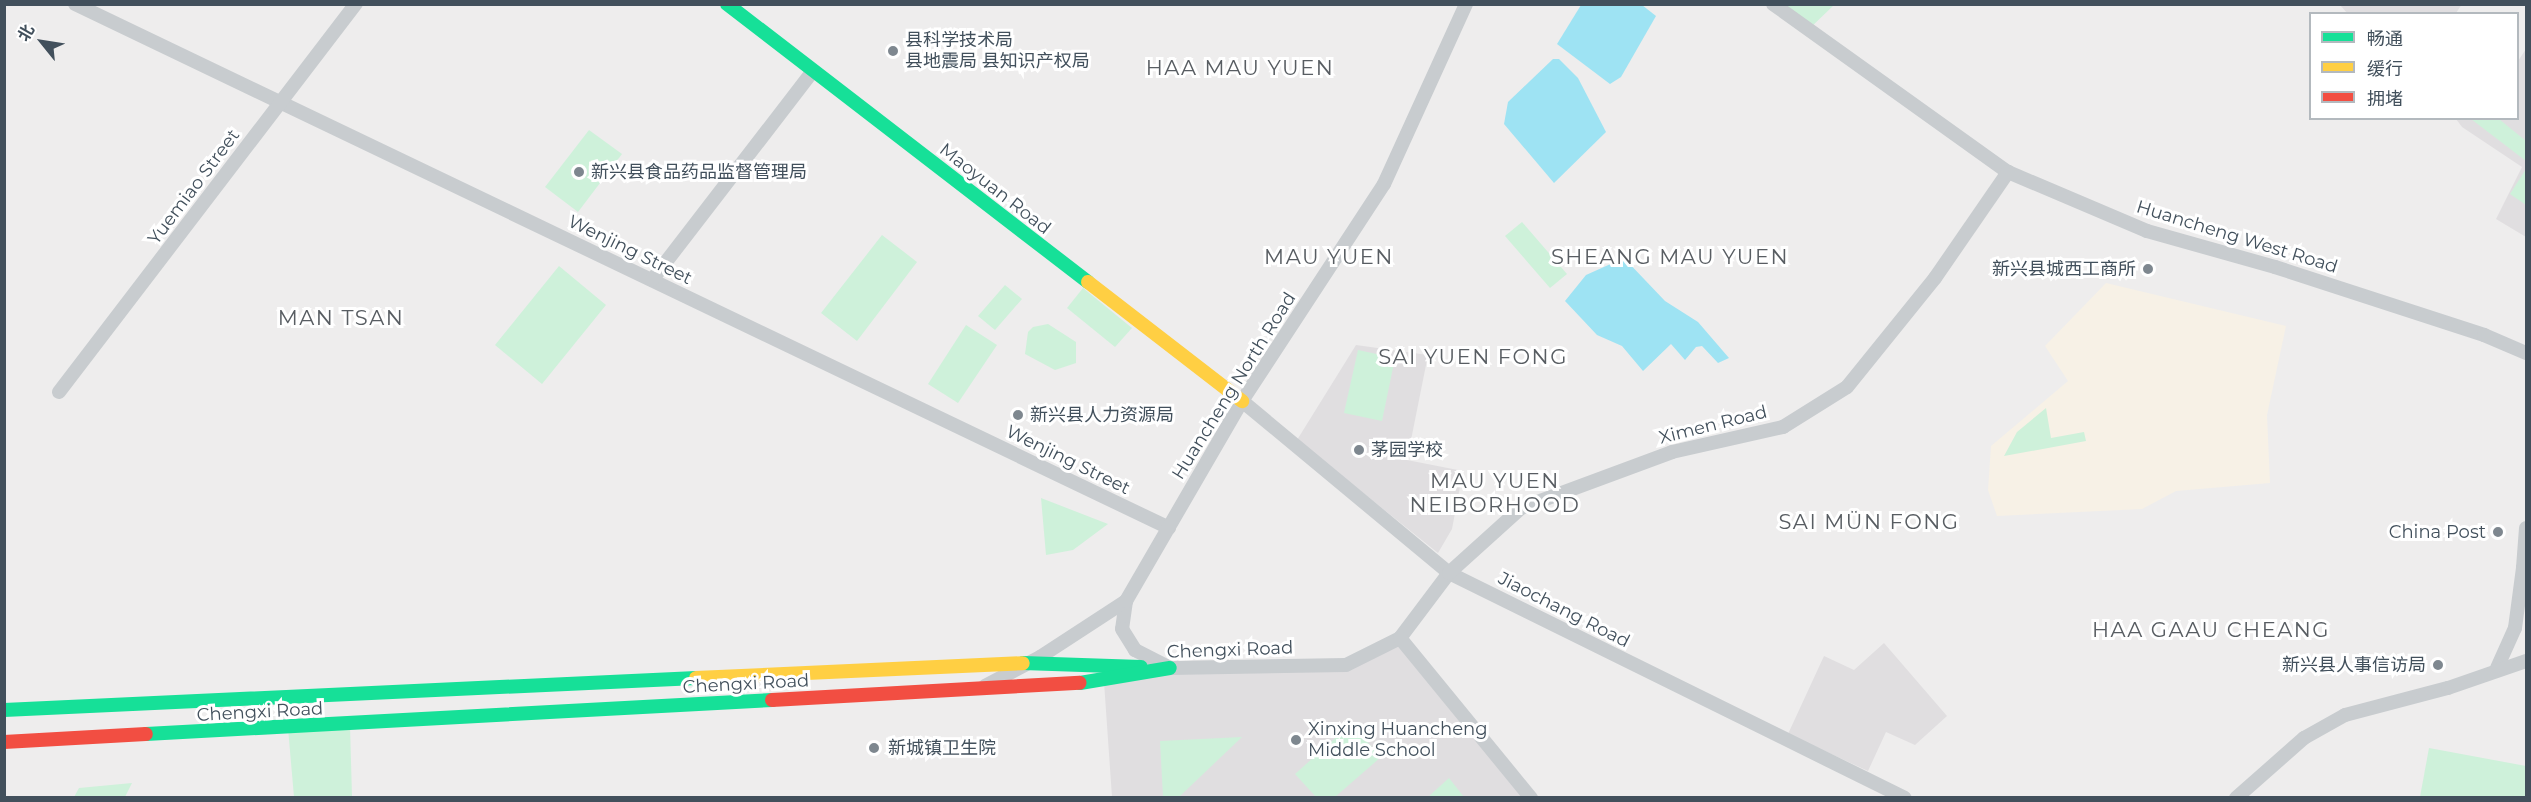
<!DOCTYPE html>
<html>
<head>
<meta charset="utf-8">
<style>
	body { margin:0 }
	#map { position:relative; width:2531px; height:802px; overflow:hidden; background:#eeeded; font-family:Montserrat,"Noto Sans SC",sans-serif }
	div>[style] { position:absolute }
	.commercial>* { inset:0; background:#f7f1e6 }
	.education>* { inset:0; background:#e0dee0 }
	.green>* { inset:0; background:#cef1da }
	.water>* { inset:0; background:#9ee3f3 }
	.street>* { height:14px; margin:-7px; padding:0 7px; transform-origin:7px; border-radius:7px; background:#c8cccf }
	.fast>* { height:14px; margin:-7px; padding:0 7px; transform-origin:7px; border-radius:7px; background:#16e098 }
	.slow>* { height:14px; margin:-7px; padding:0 7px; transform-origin:7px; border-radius:7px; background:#ffcf43 }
	.jam>* { height:14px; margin:-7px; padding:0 7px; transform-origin:7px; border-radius:7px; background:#f24e42 }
	.dots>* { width:16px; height:16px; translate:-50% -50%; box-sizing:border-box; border:3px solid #fff; border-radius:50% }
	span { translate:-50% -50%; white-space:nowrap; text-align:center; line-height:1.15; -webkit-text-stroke:6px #fff; paint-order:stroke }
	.poi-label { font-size:18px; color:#42505c }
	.left { translate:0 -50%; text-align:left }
	.right { translate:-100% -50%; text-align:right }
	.street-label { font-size:18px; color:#42505c }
	.quarter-label { font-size:21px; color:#585d62; letter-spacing:1.5px }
	.frame { position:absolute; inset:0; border:6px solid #42505c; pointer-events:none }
	.legend { position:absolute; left:2309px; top:12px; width:210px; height:108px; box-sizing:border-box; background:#fff; border:2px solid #b3b9be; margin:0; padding:8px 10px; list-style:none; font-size:18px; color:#42505c }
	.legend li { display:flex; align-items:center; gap:12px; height:30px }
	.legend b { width:30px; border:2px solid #b3b9be }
	.north { position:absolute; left:12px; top:12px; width:60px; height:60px; -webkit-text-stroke:4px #fff; paint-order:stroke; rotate:300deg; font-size:16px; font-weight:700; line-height:24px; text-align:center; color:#42505c }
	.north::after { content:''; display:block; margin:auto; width:21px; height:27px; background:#42505c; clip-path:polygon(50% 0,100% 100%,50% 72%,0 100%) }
</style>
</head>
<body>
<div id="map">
	<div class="commercial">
		<div style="clip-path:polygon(2106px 283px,2286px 326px,2267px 415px,2270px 483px,2176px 491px,2142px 509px,1997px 516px,1988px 490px,1991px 446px,2068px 381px,2045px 346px)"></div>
	</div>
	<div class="education">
		<div style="clip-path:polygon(2462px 4px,2456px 13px,2348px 14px,2340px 5px)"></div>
		<div style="clip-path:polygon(2526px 49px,2526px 237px,2496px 219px,2522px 167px,2462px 127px,2456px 119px,2518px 118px,2518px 61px)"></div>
		<div style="clip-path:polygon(1356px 345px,1428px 355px,1407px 460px,1463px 471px,1452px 529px,1438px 553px,1297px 440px)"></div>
		<div style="clip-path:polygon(1400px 638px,1531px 797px,1112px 797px,1104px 682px,1170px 668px,1346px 665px)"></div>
		<div style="clip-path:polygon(1884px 643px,1947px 716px,1915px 745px,1886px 732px,1868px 771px,1788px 734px,1824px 656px,1854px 670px)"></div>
	</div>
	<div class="green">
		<div style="clip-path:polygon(1773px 5px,1834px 5px,1808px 30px)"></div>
		<div style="clip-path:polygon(2471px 119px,2499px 119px,2526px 141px,2526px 161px)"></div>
		<div style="clip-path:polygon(589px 130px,622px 154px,578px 212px,545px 187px)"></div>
		<div style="clip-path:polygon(2526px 169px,2526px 205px,2510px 194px)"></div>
		<div style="clip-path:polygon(1522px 222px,1567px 274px,1550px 288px,1505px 236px)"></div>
		<div style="clip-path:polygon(882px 235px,917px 262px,857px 341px,821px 313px)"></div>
		<div style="clip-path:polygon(559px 266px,606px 305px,542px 384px,495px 345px)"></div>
		<div style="clip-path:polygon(1005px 285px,1022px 299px,995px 330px,978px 316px)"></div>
		<div style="clip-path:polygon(1083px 288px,1132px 328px,1115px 347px,1067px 308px)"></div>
		<div style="clip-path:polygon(1048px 324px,1076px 342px,1076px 363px,1055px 370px,1025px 354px,1028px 332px,1033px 327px)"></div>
		<div style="clip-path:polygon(966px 325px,997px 345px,958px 403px,928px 384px)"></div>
		<div style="clip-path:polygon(1358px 350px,1395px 358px,1382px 421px,1344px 413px)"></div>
		<div style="clip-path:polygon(2046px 408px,2051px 438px,2084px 432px,2086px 441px,2004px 456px,2017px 432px)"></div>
		<div style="clip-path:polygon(1041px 498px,1108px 524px,1073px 550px,1046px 555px)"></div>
		<div style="clip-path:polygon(1351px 724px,1381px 757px,1335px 797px,1316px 797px,1295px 774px)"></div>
		<div style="clip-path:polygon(350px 725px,352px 797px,294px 797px,288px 728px)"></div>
		<div style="clip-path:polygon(1242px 737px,1179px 797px,1163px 797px,1160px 741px)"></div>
		<div style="clip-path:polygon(2429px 748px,2526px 766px,2526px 797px,2420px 797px)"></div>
		<div style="clip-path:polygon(1449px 778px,1464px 797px,1428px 797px)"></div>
		<div style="clip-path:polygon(132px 783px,125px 797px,74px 797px,79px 788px)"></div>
	</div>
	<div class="water">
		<div style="clip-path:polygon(1581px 5px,1642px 5px,1656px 16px,1621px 77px,1610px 84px,1557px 44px)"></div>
		<div style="clip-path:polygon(1553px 59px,1559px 59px,1578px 78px,1606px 132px,1554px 183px,1504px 124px,1508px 102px)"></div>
		<div style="clip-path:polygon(1624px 258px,1665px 301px,1698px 322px,1729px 358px,1718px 363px,1702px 346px,1696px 347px,1685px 360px,1671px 344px,1643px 371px,1622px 346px,1597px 335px,1565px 301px,1586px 275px)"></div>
	</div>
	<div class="street">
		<div style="left:75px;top:4px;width:1213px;rotate:25.59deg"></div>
		<div style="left:1773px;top:4px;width:289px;rotate:35.6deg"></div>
		<div style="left:2008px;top:172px;width:151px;rotate:23deg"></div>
		<div style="left:2147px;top:231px;width:133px;rotate:15.7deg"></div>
		<div style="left:2275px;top:267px;width:220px;rotate:18deg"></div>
		<div style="left:2484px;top:335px;width:46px;rotate:23.2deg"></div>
		<div style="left:652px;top:280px;width:264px;rotate:-52.4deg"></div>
		<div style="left:59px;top:392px;width:489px;rotate:-52.6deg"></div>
		<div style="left:1242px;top:401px;width:269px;rotate:39.7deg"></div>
		<div style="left:1449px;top:573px;width:508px;rotate:26.26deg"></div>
		<div style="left:2526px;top:528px;width:40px;rotate:94.3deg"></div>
		<div style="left:2523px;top:568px;width:7px;rotate:63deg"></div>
		<div style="left:1126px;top:601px;width:28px;rotate:98deg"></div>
		<div style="left:1122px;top:629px;width:25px;rotate:58deg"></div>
		<div style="left:1135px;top:650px;width:39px;rotate:27deg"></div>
		<div style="left:1170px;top:668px;width:176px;rotate:-1deg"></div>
		<div style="left:1346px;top:665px;width:60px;rotate:-26.6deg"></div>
		<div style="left:1400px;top:638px;width:81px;rotate:-53deg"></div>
		<div style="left:1449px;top:573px;width:97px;rotate:-42.1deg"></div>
		<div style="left:1521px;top:508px;width:161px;rotate:-20.3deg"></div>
		<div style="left:1672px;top:452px;width:114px;rotate:-12.7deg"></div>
		<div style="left:1783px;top:427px;width:75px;rotate:-32deg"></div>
		<div style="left:1847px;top:387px;width:140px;rotate:-51.1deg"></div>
		<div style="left:1935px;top:278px;width:129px;rotate:-55.4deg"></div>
		<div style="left:1400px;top:638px;width:207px;rotate:50.7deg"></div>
		<div style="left:2497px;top:668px;width:44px;rotate:-65.8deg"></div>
		<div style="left:2515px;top:628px;width:61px;rotate:-82.4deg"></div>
		<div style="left:985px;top:686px;width:62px;rotate:-27.8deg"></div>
		<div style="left:1040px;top:657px;width:103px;rotate:-33.1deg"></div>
		<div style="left:1126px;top:601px;width:231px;rotate:-59.9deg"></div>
		<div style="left:1242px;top:401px;width:259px;rotate:-56.8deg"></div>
		<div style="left:1384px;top:184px;width:198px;rotate:-65.5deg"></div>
		<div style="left:2236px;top:798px;width:91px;rotate:-41.4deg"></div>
		<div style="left:2304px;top:738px;width:47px;rotate:-29.3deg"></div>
		<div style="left:2345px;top:715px;width:106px;rotate:-14.7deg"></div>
		<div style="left:2448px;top:688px;width:83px;rotate:-19.1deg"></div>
	</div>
	<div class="fast">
		<div style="left:727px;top:4px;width:456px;rotate:37.6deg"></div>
		<div style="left:1023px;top:663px;width:118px;rotate:1.9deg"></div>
		<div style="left:1080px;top:683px;width:91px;rotate:-9.5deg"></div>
		<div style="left:4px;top:710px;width:693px;rotate:-2.65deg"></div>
		<div style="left:146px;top:734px;width:627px;rotate:-3.11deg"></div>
	</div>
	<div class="slow">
		<div style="left:1088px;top:282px;width:195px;rotate:37.7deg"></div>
		<div style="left:696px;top:678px;width:327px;rotate:-2.6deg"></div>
	</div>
	<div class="jam">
		<div style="left:772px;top:700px;width:308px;rotate:-3.2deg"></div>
		<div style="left:4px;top:742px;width:142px;rotate:-3.2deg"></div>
	</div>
	<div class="dots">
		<div style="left:893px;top:51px;background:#7e878f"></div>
		<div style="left:579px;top:172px;background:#7e878f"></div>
		<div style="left:2148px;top:269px;background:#7e878f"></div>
		<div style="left:1018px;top:415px;background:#7e878f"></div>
		<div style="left:1359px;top:450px;background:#7e878f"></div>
		<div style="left:2498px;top:532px;background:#7e878f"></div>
		<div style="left:2438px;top:665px;background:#7e878f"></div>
		<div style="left:1296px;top:740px;background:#7e878f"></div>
		<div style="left:874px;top:748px;background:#7e878f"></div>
	</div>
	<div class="poi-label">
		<span class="left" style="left:905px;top:51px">县科学技术局<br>县地震局 县知识产权局</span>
		<span class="left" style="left:591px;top:172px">新兴县食品药品监督管理局</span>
		<span class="right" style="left:2136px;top:269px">新兴县城西工商所</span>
		<span class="left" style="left:1030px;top:415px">新兴县人力资源局</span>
		<span class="left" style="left:1371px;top:450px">茅园学校</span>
		<span class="right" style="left:2486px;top:532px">China Post</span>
		<span class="right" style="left:2426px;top:665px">新兴县人事信访局</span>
		<span class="left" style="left:1308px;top:740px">Xinxing Huancheng<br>Middle School</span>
		<span class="left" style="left:888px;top:748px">新城镇卫生院</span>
	</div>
	<div class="street-label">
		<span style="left:194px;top:187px;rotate:-53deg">Yuemiao Street</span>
		<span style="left:995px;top:189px;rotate:38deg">Maoyuan Road</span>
		<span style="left:2237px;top:237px;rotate:17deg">Huancheng West Road</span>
		<span style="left:630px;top:250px;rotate:26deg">Wenjing Street</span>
		<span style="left:1234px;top:386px;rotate:-58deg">Huancheng North Road</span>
		<span style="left:1713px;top:425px;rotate:-14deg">Ximen Road</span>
		<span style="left:1068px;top:460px;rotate:26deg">Wenjing Street</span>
		<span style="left:1564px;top:610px;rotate:27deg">Jiaochang Road</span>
		<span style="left:1230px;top:650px;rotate:-2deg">Chengxi Road</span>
		<span style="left:746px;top:684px;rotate:-3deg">Chengxi Road</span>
		<span style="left:260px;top:712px;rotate:-3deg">Chengxi Road</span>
	</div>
	<div class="quarter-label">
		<span style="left:1240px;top:68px">HAA MAU YUEN</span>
		<span style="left:1329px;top:257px">MAU YUEN</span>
		<span style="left:1670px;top:257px">SHEANG MAU YUEN</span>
		<span style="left:341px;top:318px">MAN TSAN</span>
		<span style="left:1473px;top:357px">SAI YUEN FONG</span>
		<span style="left:1495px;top:493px">MAU YUEN<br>NEIBORHOOD</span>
		<span style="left:1869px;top:522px">SAI MÜN FONG</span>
		<span style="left:2211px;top:630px">HAA GAAU CHEANG</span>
	</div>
	<div class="frame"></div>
	<ul class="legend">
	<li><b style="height:8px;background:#16e098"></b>畅通</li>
	<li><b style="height:8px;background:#ffcf43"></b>缓行</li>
	<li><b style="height:8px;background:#f24e42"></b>拥堵</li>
	</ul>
	<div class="north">北</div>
</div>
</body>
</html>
